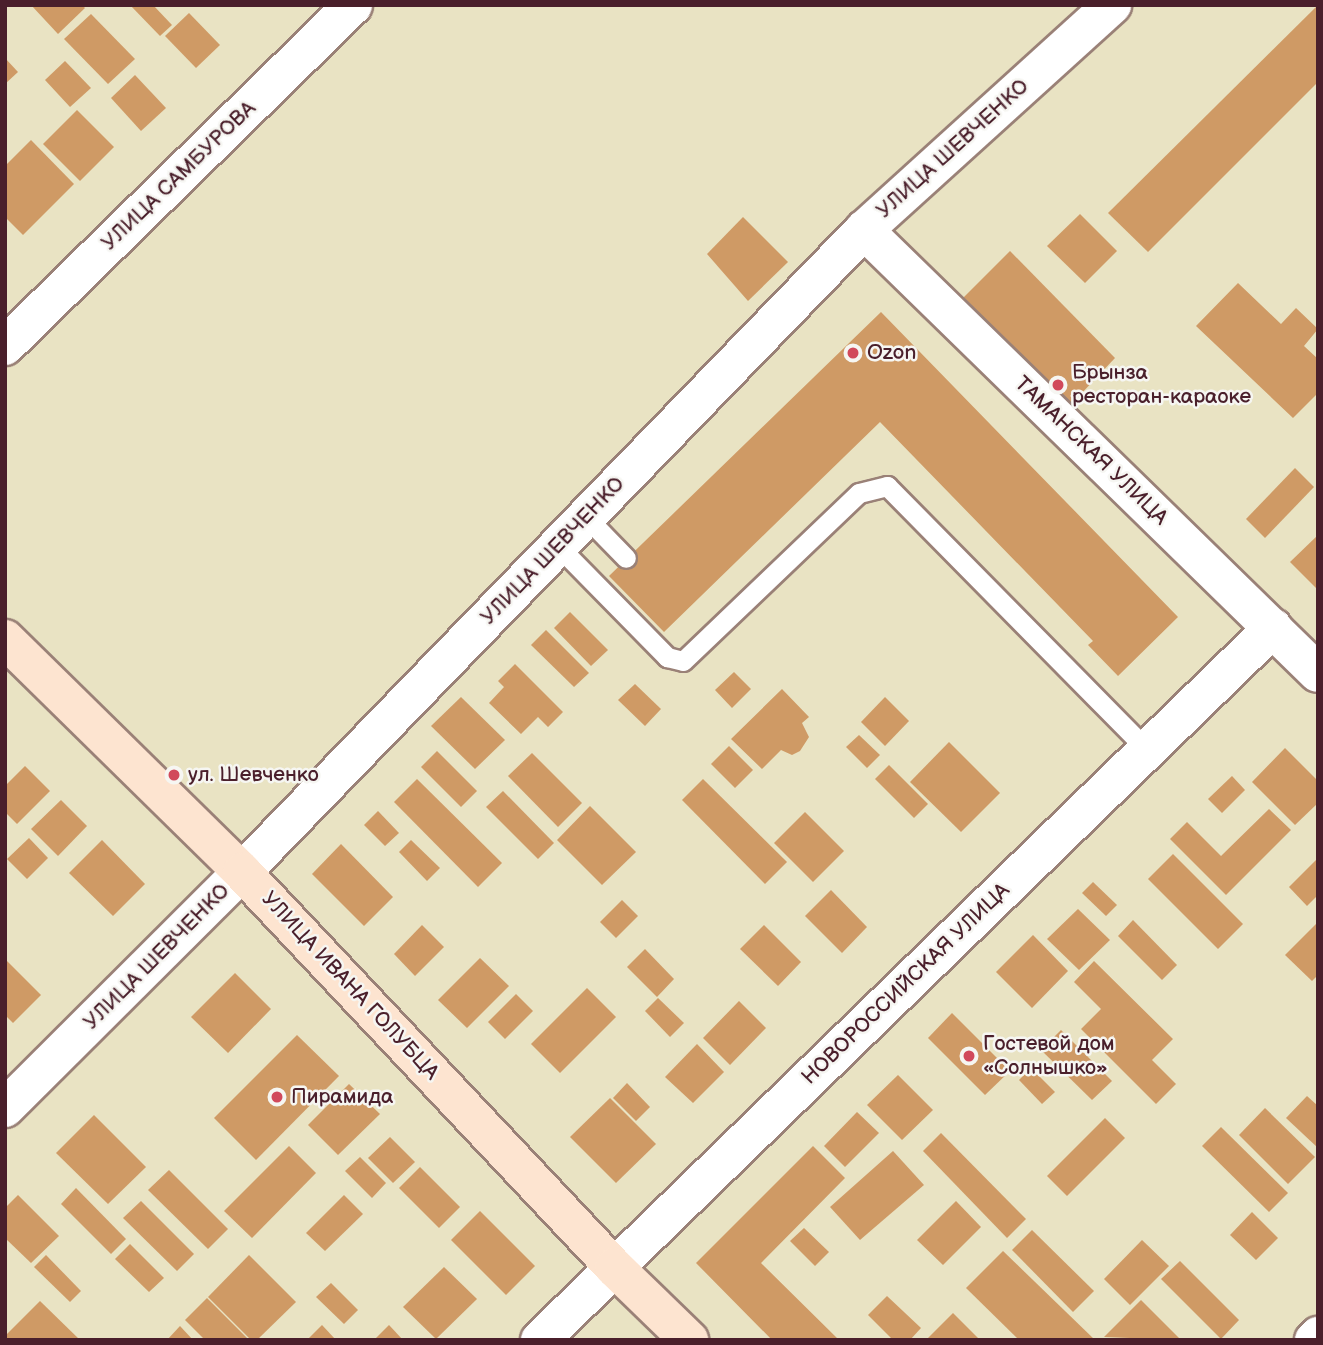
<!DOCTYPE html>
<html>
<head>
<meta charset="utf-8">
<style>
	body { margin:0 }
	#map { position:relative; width:1323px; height:1345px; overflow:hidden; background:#e9e3c3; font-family:"Balsamiq Sans",sans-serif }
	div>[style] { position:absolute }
	.building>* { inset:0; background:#cf9a65 }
	.roads { filter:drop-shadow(2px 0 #9a8177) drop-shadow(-2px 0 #9a8177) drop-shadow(0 2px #9a8177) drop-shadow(0 -2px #9a8177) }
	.lane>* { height:19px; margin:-9.5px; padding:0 9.5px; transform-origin:9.5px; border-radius:9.5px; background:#fff }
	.street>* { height:38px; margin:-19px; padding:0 19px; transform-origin:19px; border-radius:19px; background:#fff }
	.secondary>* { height:38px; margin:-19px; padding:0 19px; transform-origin:19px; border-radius:19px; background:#fde4d0 }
	.dots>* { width:19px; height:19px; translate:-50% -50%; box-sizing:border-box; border:4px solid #f6f6f2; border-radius:50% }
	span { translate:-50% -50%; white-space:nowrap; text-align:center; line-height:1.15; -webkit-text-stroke:5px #f6f6f2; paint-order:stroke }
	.street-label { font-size:21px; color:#4a1f2b }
	.poi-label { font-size:21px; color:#4a1f2b }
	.left { translate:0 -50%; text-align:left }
	.frame { position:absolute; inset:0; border:7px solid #4a1f2b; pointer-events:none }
</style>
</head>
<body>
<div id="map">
	<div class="building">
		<div style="clip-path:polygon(31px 5px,82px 5px,85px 8px,58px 34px)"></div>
		<div style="clip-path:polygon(130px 5px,153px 5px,172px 25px,160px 36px)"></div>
		<div style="clip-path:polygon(1318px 5px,1318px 82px,1148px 252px,1108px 213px)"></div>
		<div style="clip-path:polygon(189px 13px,220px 45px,196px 68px,165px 36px)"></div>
		<div style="clip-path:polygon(91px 14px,135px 59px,108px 84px,64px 39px)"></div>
		<div style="clip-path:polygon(5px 58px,18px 72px,5px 84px)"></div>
		<div style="clip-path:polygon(65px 61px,91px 88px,70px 107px,45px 80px)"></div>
		<div style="clip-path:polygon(135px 75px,166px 108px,141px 131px,111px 98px)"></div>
		<div style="clip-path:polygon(77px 110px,114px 147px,80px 181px,43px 144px)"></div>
		<div style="clip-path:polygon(31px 140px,74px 184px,23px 235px,5px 217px,5px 166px)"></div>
		<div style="clip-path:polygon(1080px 214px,1117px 251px,1085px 283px,1047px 246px)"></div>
		<div style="clip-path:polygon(743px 217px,788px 262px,748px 301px,707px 254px)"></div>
		<div style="clip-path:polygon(1010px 251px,1115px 358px,1062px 414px,957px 304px)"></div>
		<div style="clip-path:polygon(1238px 283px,1281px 324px,1296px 308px,1318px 329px,1304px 346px,1318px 359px,1318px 393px,1293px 418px,1196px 326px)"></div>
		<div style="clip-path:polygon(881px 312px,1178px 617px,1118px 676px,1088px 645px,1093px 641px,880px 422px,664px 632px,609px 576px)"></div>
		<div style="clip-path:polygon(1295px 468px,1314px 487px,1265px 538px,1246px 519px)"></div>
		<div style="clip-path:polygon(1318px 535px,1318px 590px,1290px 562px)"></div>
		<div style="clip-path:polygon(570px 612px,608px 650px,591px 666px,554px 628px)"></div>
		<div style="clip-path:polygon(546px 630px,589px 673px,574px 687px,531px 645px)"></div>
		<div style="clip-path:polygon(515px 664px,563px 712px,548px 727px,538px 717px,521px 734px,489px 703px,504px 687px,498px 681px)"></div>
		<div style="clip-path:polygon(734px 672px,751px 689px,732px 708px,715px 690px)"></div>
		<div style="clip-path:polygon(635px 684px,661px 709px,645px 726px,618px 700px)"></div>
		<div style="clip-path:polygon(782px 689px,809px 717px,802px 723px,809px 737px,800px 751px,792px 755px,781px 750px,762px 769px,731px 739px)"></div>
		<div style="clip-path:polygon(461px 697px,505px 740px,475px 769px,431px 726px)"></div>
		<div style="clip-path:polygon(885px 697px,909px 721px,885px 746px,861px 722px)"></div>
		<div style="clip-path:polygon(859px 735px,880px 755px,867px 768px,846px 747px)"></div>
		<div style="clip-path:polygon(949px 742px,1000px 793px,961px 832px,910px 782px)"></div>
		<div style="clip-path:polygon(729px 746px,753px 770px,735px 788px,711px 764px)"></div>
		<div style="clip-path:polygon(1285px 748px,1318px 781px,1318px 803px,1295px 825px,1252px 782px)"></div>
		<div style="clip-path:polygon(437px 751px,477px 791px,461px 807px,421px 767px)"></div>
		<div style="clip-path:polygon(532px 753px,582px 803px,558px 827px,508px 776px)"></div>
		<div style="clip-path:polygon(889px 765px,928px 804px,914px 818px,875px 779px)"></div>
		<div style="clip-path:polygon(25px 766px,50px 791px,17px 824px,5px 812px,5px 786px)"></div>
		<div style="clip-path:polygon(1232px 776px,1245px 790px,1222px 813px,1208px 799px)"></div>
		<div style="clip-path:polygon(417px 779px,502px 863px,478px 887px,394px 802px)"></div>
		<div style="clip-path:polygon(703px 779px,787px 862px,765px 884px,682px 800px)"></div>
		<div style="clip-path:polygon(503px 791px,554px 843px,538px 859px,486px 807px)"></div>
		<div style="clip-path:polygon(61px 800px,87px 826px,58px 856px,31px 829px)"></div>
		<div style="clip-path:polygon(590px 806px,636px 852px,602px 885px,557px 840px)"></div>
		<div style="clip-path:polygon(1269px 809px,1291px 830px,1226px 895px,1170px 839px,1187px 822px,1221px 856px)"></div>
		<div style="clip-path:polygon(378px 811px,399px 833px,385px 846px,364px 825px)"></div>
		<div style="clip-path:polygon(805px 812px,844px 851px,813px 882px,774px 843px)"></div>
		<div style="clip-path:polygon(29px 838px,48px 858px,27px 879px,7px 859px)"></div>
		<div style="clip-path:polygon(102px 840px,145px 884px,113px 916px,69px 873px)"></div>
		<div style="clip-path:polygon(411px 840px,440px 868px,427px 881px,399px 852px)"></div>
		<div style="clip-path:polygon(341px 844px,393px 897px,364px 926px,312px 874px)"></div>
		<div style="clip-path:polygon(1173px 854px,1243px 924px,1218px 949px,1148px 879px)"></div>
		<div style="clip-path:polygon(1318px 858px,1318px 895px,1307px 906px,1289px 887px)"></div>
		<div style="clip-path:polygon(1093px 882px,1117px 905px,1106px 916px,1082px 893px)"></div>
		<div style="clip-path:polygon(831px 890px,867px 927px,842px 953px,805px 916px)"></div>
		<div style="clip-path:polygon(622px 900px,638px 916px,616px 938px,600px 922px)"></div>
		<div style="clip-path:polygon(1078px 909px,1110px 940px,1079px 970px,1047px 939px)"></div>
		<div style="clip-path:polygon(1133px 920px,1177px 965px,1162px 980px,1118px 936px)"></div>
		<div style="clip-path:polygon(1318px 922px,1318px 975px,1312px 981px,1285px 955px)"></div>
		<div style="clip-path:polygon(422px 925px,444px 947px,415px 976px,394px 954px)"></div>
		<div style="clip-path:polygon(764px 925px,801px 962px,778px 986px,740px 949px)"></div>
		<div style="clip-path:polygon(1033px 935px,1068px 971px,1032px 1008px,996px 972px)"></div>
		<div style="clip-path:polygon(645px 949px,674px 979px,657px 997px,627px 967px)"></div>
		<div style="clip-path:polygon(480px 958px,509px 986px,467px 1028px,438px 1000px)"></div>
		<div style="clip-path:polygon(7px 961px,41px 995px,13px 1023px,5px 1015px)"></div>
		<div style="clip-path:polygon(1094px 961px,1173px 1039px,1152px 1060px,1176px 1084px,1156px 1104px,1081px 1029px,1101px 1009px,1074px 982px)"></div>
		<div style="clip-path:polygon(235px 973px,271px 1009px,228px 1053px,191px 1017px)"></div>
		<div style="clip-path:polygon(587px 988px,616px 1017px,560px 1073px,531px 1044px)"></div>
		<div style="clip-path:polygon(516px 994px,533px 1011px,505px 1039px,488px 1022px)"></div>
		<div style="clip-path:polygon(658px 998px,684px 1023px,670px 1037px,645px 1011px)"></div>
		<div style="clip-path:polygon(739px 1001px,766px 1028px,730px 1065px,703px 1038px)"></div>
		<div style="clip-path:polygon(952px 1013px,1010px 1071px,985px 1095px,928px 1038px)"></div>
		<div style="clip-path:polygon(1061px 1030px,1112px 1081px,1092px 1100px,1041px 1050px)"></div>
		<div style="clip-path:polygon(297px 1035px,339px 1076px,256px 1160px,214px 1118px)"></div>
		<div style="clip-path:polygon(697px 1044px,724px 1072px,693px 1103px,665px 1077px)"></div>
		<div style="clip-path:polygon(1031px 1068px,1055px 1092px,1042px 1104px,1019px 1080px)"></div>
		<div style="clip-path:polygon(898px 1075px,933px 1110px,902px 1140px,867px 1105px)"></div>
		<div style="clip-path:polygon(627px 1083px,650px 1107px,636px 1121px,613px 1098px)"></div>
		<div style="clip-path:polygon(349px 1084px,380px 1114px,338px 1155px,308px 1125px)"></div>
		<div style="clip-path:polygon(1307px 1096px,1318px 1106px,1318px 1148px,1286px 1118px)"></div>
		<div style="clip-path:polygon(610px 1098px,656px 1144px,616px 1183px,570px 1137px)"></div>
		<div style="clip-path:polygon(1265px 1108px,1315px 1157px,1288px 1184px,1239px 1135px)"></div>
		<div style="clip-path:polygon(857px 1112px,879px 1133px,845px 1167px,824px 1146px)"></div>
		<div style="clip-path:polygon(94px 1115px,146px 1167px,108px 1204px,56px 1153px)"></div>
		<div style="clip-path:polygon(1105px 1118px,1125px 1138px,1067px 1196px,1047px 1176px)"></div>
		<div style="clip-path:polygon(1221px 1127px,1288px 1193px,1269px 1212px,1202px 1146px)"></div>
		<div style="clip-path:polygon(941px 1133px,1026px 1219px,1007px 1238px,923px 1151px)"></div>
		<div style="clip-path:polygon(390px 1137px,415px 1162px,393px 1183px,368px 1158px)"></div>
		<div style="clip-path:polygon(289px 1146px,316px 1173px,252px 1238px,224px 1211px)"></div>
		<div style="clip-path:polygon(813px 1146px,845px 1178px,761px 1263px,839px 1340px,772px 1340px,696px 1263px)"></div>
		<div style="clip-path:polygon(893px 1151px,924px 1185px,860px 1240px,830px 1207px)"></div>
		<div style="clip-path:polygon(360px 1157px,386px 1183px,372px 1198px,345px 1171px)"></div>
		<div style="clip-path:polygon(420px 1167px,460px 1207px,439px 1228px,399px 1188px)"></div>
		<div style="clip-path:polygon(169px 1170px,228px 1229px,208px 1249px,148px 1190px)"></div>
		<div style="clip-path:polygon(76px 1188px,126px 1239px,111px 1254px,61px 1204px)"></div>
		<div style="clip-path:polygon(18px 1195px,59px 1236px,31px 1263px,5px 1238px,5px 1208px)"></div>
		<div style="clip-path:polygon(344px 1195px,363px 1214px,325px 1251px,306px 1233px)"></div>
		<div style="clip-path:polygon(141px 1201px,194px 1254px,177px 1271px,123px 1218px)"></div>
		<div style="clip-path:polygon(956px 1201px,981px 1227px,943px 1265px,917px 1240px)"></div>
		<div style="clip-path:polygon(480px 1211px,535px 1266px,506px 1295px,451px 1240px)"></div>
		<div style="clip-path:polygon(1252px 1212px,1278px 1238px,1256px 1260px,1230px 1235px)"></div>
		<div style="clip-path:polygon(804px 1228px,829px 1252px,815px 1266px,790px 1241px)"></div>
		<div style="clip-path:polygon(1032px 1230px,1094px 1291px,1073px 1312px,1012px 1250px)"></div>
		<div style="clip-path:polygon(1142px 1240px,1169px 1266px,1130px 1305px,1104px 1279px)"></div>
		<div style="clip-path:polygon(130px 1244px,164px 1278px,149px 1292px,115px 1259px)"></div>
		<div style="clip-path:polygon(1003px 1251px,1095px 1340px,1019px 1340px,966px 1288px)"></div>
		<div style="clip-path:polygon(46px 1255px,81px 1291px,70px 1302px,34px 1267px)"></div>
		<div style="clip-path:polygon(249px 1255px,296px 1302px,257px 1340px,251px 1340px,208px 1297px)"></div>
		<div style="clip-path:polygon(1180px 1261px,1239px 1320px,1221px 1339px,1161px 1279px)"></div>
		<div style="clip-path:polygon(444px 1267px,477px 1299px,436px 1339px,403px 1307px)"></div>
		<div style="clip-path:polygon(331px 1283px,358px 1310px,344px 1324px,316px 1297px)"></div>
		<div style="clip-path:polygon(887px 1296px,921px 1328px,910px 1340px,893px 1340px,868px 1315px)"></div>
		<div style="clip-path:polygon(207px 1298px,249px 1340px,205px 1340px,185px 1320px)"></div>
		<div style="clip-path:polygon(1141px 1300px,1181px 1340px,1104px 1337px)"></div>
		<div style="clip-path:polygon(40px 1301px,80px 1340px,9px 1340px,5px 1336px)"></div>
		<div style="clip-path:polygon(953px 1313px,980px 1340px,926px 1340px)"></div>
		<div style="clip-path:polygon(322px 1325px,336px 1340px,307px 1340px)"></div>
		<div style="clip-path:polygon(389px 1325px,403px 1340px,374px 1340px)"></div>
		<div style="clip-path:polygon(180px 1326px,193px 1340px,167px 1340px)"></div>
	</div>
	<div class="roads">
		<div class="lane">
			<div style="left:586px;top:517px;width:57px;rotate:45.7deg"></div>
			<div style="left:558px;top:546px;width:156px;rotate:45.5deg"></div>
			<div style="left:667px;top:657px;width:16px;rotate:14deg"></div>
			<div style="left:683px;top:661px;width:243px;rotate:-43.7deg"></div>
			<div style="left:859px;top:493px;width:29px;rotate:-14deg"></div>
			<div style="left:887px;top:486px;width:371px;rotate:45.4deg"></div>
		</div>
		<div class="street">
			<div style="left:864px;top:230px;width:634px;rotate:44.3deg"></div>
			<div style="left:5px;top:346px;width:487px;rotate:-44.4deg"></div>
			<div style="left:5px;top:1108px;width:334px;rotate:-44.9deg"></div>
			<div style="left:242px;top:872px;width:894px;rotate:-45.91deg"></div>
			<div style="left:864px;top:230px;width:335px;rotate:-42.2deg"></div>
			<div style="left:540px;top:1340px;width:1022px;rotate:-44.17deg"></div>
			<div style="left:1314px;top:1340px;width:6px;rotate:-45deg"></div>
		</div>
		<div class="secondary">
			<div style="left:5px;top:639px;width:332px;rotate:44.5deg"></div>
			<div style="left:242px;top:872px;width:543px;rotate:46.72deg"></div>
			<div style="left:614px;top:1267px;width:105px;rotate:44.2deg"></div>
		</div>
	</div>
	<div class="dots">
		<div style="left:853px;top:353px;background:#d1495b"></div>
		<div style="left:1058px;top:385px;background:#d1495b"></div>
		<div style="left:174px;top:775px;background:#d1495b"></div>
		<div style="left:969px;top:1056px;background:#d1495b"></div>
		<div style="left:277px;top:1097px;background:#d1495b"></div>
	</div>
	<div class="street-label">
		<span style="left:953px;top:149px;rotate:-42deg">УЛИЦА ШЕВЧЕНКО</span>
		<span style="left:179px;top:176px;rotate:-44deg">УЛИЦА САМБУРОВА</span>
		<span style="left:1091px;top:451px;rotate:44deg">ТАМАНСКАЯ УЛИЦА</span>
		<span style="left:553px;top:551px;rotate:-46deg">УЛИЦА ШЕВЧЕНКО</span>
		<span style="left:157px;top:957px;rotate:-45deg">УЛИЦА ШЕВЧЕНКО</span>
		<span style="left:906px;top:984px;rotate:-44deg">НОВОРОССИЙСКАЯ УЛИЦА</span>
		<span style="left:350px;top:986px;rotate:47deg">УЛИЦА ИВАНА ГОЛУБЦА</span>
	</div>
	<div class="poi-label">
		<span class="left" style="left:867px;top:353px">Ozon</span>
		<span class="left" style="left:1072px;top:385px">Брынза<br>ресторан-караоке</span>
		<span class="left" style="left:188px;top:775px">ул. Шевченко</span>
		<span class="left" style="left:983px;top:1056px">Гостевой дом<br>«Солнышко»</span>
		<span class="left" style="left:291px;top:1097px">Пирамида</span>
	</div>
	<div class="frame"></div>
</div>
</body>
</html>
